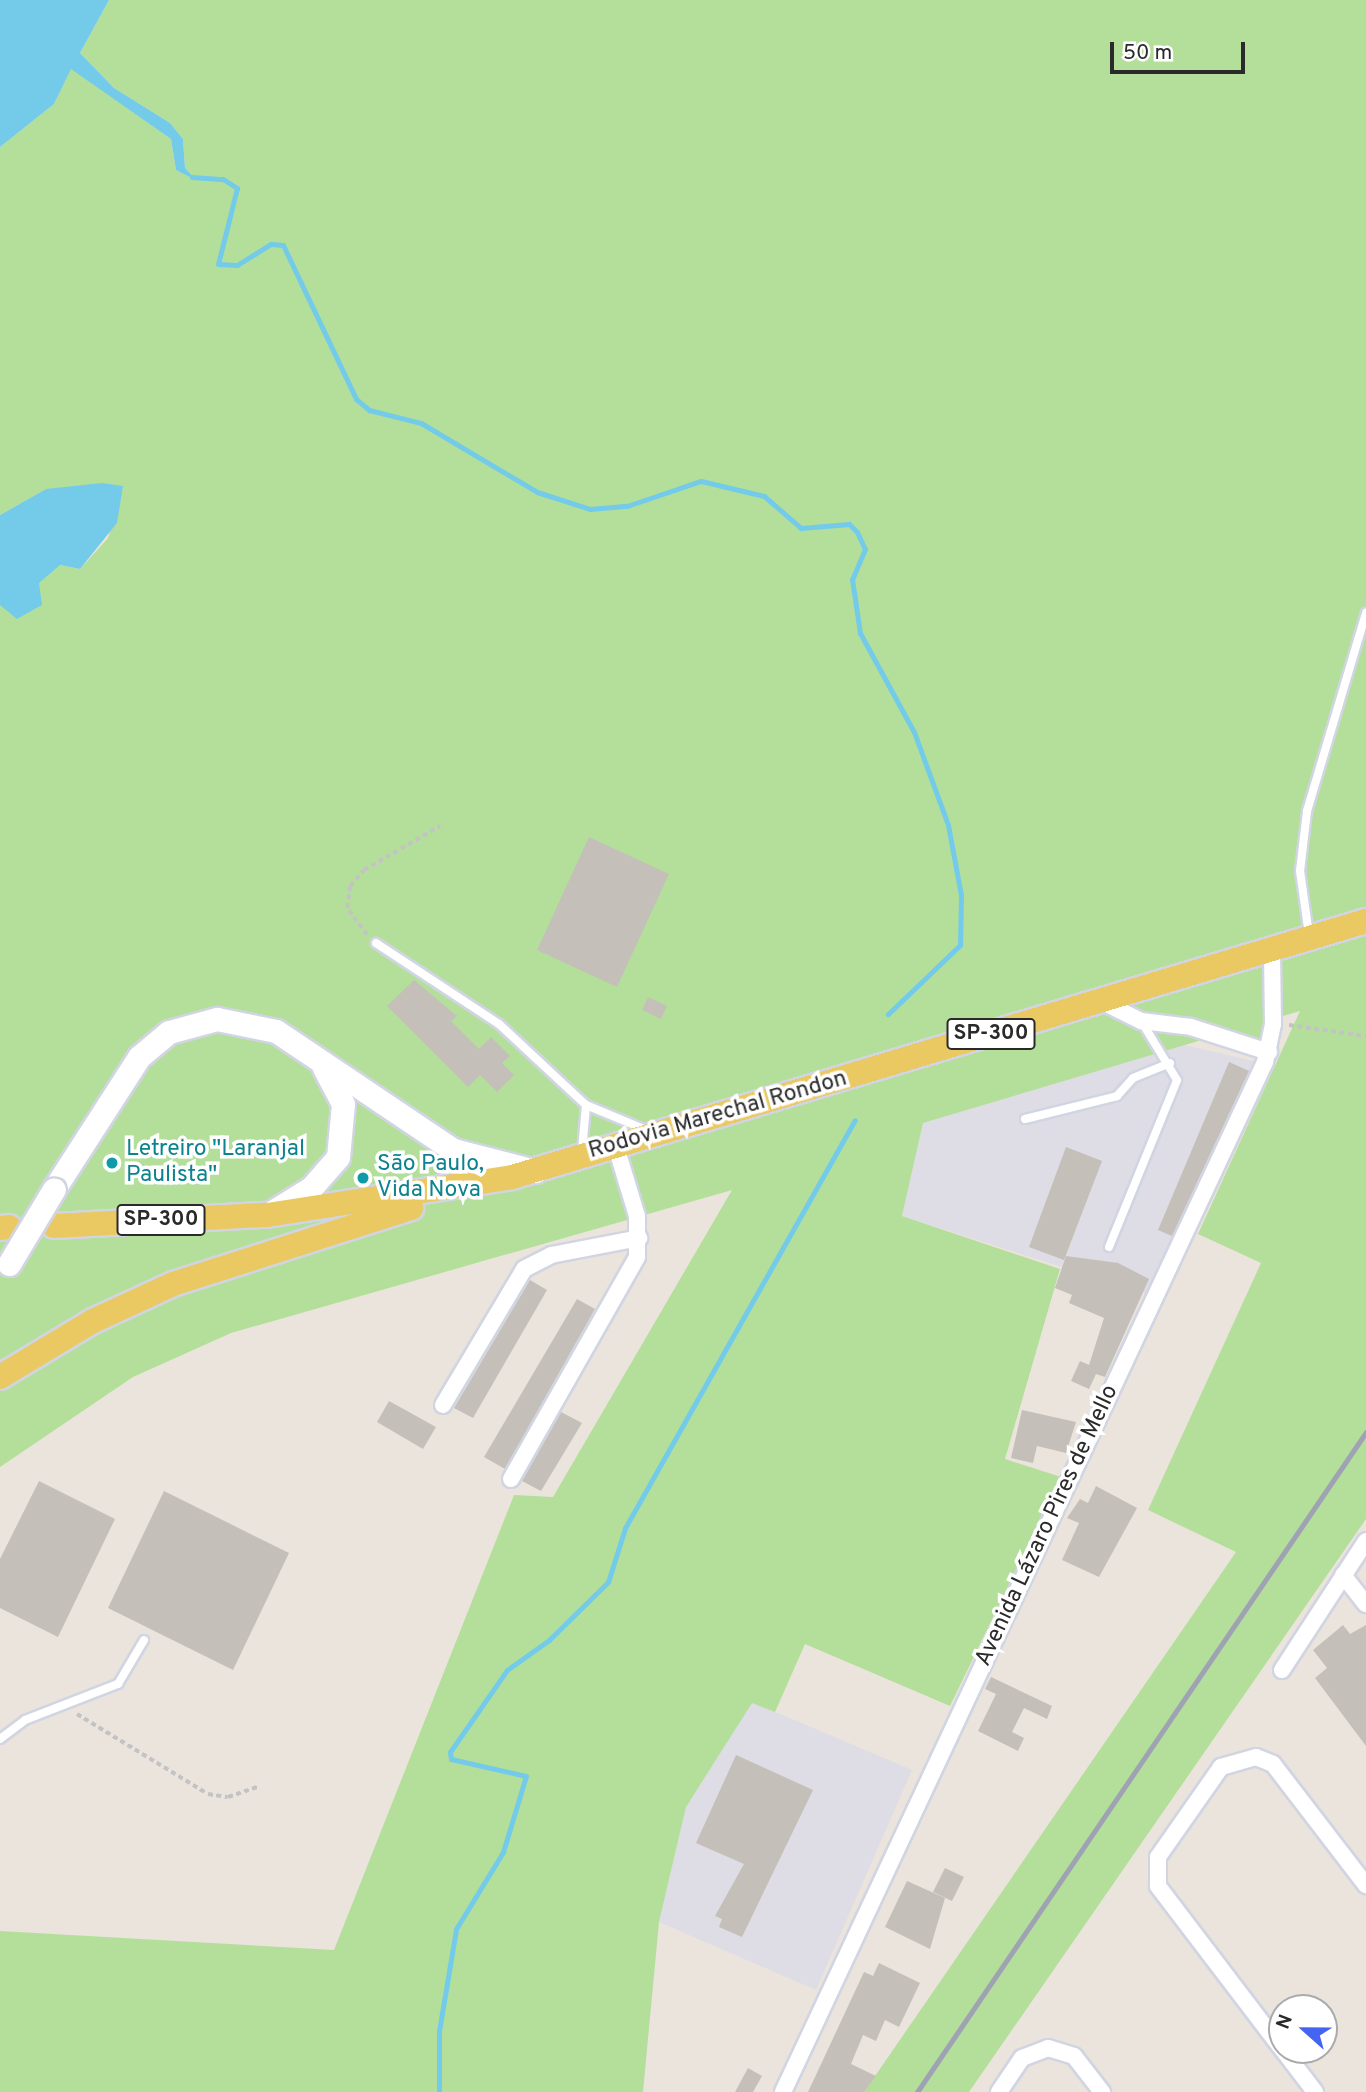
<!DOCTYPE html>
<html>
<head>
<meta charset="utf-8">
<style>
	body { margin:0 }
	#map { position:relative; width:1366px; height:2092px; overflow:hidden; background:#ebe4dc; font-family:Overpass,sans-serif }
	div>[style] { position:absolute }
	.industrial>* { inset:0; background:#dedce4 }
	.green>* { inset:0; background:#b3df9b }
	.water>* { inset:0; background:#73cbe9 }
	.stream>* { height:5px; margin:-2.5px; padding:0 2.5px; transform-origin:2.5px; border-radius:2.5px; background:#73cbe9 }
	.building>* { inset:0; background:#c4bfb8 }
	.path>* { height:3.5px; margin-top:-1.75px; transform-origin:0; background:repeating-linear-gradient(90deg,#c3c3c3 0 5px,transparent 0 8.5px) }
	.roads { filter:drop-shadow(2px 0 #d1d5e2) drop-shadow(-2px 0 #d1d5e2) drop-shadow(0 2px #d1d5e2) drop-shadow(0 -2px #d1d5e2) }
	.lane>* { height:8px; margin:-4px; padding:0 4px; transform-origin:4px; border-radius:4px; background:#fff }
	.street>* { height:16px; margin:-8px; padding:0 8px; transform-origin:8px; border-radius:8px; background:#fff }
	.secondary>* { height:23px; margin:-11.5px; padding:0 11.5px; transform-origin:11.5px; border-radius:11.5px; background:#fff }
	.primary>* { height:24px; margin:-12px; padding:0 12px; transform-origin:12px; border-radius:12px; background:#eac962 }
	.rail>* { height:5px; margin:-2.5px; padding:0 2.5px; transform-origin:2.5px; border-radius:2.5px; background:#9fa2b3 }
	.bridges { filter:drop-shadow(2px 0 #d1d5e2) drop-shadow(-2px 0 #d1d5e2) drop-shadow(0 2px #d1d5e2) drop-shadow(0 -2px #d1d5e2) }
	.secondary-bridge>* { height:23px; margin:-11.5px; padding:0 11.5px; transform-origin:11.5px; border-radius:11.5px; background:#fff }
	.dots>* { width:19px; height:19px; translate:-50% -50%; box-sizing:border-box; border:4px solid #fff; border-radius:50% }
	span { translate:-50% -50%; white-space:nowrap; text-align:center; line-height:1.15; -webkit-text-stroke:7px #fff; paint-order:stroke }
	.shield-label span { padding:2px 5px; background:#fff; border:2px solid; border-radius:5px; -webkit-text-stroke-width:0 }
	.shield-label { font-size:21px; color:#2a2a2a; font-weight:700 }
	.street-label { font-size:23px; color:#2a2a2a }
	.culture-label { font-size:23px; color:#0d838f }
	.left { translate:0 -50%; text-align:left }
	.north { position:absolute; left:1268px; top:1994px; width:70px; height:70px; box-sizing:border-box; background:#fff; border:2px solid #aaa; border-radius:50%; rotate:291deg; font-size:19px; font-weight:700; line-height:28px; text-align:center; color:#2a2a2a }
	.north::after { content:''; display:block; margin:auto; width:24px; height:32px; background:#4365f1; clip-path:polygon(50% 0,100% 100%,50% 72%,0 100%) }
	.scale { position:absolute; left:1110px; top:42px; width:135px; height:32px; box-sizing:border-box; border:4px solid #2a2a2a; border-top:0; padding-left:9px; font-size:21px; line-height:24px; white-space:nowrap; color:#2a2a2a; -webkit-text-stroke:5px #fff; paint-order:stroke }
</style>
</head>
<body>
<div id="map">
	<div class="industrial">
		<div style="clip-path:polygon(1184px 1045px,1254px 1061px,1146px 1294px,902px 1216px,923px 1123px)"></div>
		<div style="clip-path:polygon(752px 1702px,912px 1770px,816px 1990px,659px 1922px,686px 1807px)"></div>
	</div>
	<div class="green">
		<div style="clip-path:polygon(109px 0,1366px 0,1366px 1519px,969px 2092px,864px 2092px,1236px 1552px,1148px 1510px,1261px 1263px,1198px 1234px,1300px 1011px,1266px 1021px,1263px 1039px,1232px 1031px,923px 1123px,902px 1216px,1060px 1269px,1005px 1459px,1061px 1477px,950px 1706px,805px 1644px,775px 1712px,752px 1703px,686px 1807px,659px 1922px,643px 2092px,0 2092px,0 1931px,334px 1950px,514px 1495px,553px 1497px,732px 1190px,231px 1333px,133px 1377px,0 1467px,0 605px,60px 565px,80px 569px,108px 538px,123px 487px,46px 489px,0 515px,0 147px,54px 104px,71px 68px,171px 139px,176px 170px,194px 178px,185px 168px,183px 139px,170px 123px,114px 88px,80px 53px)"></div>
	</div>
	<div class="water">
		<div style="clip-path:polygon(0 0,109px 0,80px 53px,114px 88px,170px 123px,183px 139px,185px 168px,196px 180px,176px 170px,171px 139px,71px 69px,54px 104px,0 147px)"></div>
		<div style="clip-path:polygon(102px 483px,123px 486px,117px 523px,80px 569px,60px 565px,39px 583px,42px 605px,17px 619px,0 605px,0 515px,46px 489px)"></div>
	</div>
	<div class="stream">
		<div style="left:192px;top:177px;width:31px;rotate:4deg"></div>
		<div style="left:223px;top:179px;width:17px;rotate:33deg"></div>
		<div style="left:237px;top:188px;width:78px;rotate:104deg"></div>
		<div style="left:218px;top:264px;width:19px;rotate:3deg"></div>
		<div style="left:237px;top:265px;width:40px;rotate:-32deg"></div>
		<div style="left:271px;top:244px;width:12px;rotate:5deg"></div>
		<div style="left:283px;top:245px;width:170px;rotate:64.6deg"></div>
		<div style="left:356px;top:399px;width:17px;rotate:40deg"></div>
		<div style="left:369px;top:410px;width:54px;rotate:14deg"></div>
		<div style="left:421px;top:423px;width:135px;rotate:30.7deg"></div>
		<div style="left:537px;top:492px;width:56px;rotate:17.8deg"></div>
		<div style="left:590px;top:509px;width:37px;rotate:-5deg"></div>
		<div style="left:627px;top:506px;width:78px;rotate:-18.7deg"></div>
		<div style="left:701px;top:481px;width:65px;rotate:13.4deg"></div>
		<div style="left:764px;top:496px;width:49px;rotate:40.9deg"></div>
		<div style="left:801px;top:528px;width:48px;rotate:-4.8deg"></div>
		<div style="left:849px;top:524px;width:11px;rotate:45deg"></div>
		<div style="left:857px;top:532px;width:19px;rotate:65deg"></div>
		<div style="left:865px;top:549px;width:33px;rotate:113deg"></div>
		<div style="left:852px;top:579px;width:55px;rotate:81.6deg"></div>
		<div style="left:860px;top:633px;width:113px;rotate:61.4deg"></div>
		<div style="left:914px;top:732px;width:99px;rotate:69.9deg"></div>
		<div style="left:948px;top:825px;width:71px;rotate:79.5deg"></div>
		<div style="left:961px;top:895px;width:50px;rotate:91.1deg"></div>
		<div style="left:960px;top:945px;width:100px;rotate:136.2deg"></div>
		<div style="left:439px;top:2092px;width:61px;rotate:-90deg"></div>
		<div style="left:439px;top:2031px;width:103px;rotate:-80.5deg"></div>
		<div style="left:456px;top:1929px;width:90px;rotate:-58.6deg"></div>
		<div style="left:503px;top:1852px;width:79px;rotate:-73.2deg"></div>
		<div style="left:526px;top:1776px;width:77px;rotate:-167.2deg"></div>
		<div style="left:451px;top:1759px;width:7px;rotate:-98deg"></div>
		<div style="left:450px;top:1752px;width:100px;rotate:-55.2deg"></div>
		<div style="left:507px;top:1670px;width:52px;rotate:-35.5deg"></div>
		<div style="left:549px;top:1640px;width:83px;rotate:-44.5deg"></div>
		<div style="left:608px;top:1582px;width:57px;rotate:-72.5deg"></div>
		<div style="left:625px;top:1528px;width:468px;rotate:-60.6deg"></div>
	</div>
	<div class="building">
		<div style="clip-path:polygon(589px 837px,669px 874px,617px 987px,537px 950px)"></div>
		<div style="clip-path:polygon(414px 980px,457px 1016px,451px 1021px,479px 1049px,491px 1037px,510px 1056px,502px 1063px,514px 1075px,497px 1092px,480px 1075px,468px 1087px,387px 1006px)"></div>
		<div style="clip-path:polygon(648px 997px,667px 1006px,661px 1019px,642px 1010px)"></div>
		<div style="clip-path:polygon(1229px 1062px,1249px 1071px,1172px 1236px,1158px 1230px)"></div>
		<div style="clip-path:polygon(1066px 1147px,1102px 1161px,1064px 1260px,1029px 1247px)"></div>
		<div style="clip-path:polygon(1066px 1256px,1118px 1263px,1149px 1279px,1105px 1377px,1096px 1374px,1089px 1389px,1071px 1381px,1080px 1361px,1089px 1365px,1104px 1318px,1069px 1303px,1072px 1295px,1055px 1288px)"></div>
		<div style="clip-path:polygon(530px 1280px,547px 1290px,473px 1418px,454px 1408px)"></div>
		<div style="clip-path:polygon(577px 1299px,595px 1309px,505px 1469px,484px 1457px)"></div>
		<div style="clip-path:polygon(389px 1401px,436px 1427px,423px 1449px,377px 1422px)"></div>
		<div style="clip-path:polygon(1022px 1410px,1076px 1422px,1066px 1453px,1037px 1446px,1033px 1463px,1011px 1458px)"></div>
		<div style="clip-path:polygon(561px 1412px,582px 1423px,541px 1491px,522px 1481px)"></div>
		<div style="clip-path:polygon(39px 1481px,115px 1519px,58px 1637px,0 1608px,0 1559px)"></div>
		<div style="clip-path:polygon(1096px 1486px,1137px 1508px,1099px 1577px,1062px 1560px,1079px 1523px,1067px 1518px,1080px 1499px,1088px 1503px)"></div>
		<div style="clip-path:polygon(164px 1491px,289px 1553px,233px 1670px,108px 1608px)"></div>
		<div style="clip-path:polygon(1343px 1625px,1350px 1634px,1366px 1625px,1366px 1746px,1315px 1678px,1327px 1668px,1313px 1650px)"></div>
		<div style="clip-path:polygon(991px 1677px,1052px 1706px,1047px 1719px,1024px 1708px,1012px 1732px,1024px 1738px,1018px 1751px,978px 1731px,996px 1694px,985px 1689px)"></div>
		<div style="clip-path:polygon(736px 1755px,813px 1790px,742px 1937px,719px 1927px,722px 1919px,715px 1916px,744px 1864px,696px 1843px)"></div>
		<div style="clip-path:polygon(945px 1868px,964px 1877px,952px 1901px,933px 1892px)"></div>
		<div style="clip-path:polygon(907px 1881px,945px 1898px,930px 1949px,885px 1927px)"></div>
		<div style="clip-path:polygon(879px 1963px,920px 1983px,899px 2027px,885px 2020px,876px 2041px,863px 2035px,851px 2064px,876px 2076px,864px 2092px,808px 2092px,864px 1972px,873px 1976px)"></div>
		<div style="clip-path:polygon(748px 2068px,762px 2076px,753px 2092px,735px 2092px)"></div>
	</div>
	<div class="path">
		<div style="left:367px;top:935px;width:34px;rotate:-127deg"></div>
		<div style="left:347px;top:908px;width:22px;rotate:-82deg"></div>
		<div style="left:350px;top:886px;width:21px;rotate:-49deg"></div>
		<div style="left:364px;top:870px;width:88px;rotate:-30.1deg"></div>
		<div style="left:1289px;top:1025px;width:78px;rotate:8.1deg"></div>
		<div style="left:77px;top:1714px;width:153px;rotate:31.4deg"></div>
		<div style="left:208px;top:1794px;width:20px;rotate:9deg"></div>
		<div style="left:228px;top:1797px;width:31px;rotate:-19deg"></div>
	</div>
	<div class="roads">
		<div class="lane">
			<div style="left:1309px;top:935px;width:65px;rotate:-98deg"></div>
			<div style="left:1300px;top:871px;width:60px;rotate:-83.3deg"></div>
			<div style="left:1307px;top:811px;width:207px;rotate:-73.4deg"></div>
			<div style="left:376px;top:943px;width:147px;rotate:33.4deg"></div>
			<div style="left:499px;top:1024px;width:119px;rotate:43deg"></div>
			<div style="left:586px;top:1105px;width:63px;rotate:22.5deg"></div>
			<div style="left:1025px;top:1119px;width:95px;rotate:-14deg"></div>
			<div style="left:1117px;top:1096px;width:24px;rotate:-48deg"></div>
			<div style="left:1133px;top:1078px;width:40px;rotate:-22deg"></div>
			<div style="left:582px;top:1151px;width:46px;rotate:-85deg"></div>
			<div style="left:1109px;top:1247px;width:180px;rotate:-67.8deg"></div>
			<div style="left:1177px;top:1080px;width:66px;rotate:-121.3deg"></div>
			<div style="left:0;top:1739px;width:31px;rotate:-37deg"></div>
			<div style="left:25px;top:1720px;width:100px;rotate:-21.2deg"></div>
			<div style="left:118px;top:1684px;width:51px;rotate:-59.4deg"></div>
		</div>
		<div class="street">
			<div style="left:1101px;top:1001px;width:45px;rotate:26.6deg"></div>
			<div style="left:1141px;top:1021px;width:50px;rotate:6.8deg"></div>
			<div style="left:1191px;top:1027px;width:82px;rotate:17.8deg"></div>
			<div style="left:443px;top:1405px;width:158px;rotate:-59.2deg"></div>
			<div style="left:524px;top:1269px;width:30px;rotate:-27deg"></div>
			<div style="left:551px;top:1255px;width:90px;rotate:-10.9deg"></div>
			<div style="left:511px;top:1479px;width:255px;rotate:-60.4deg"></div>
			<div style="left:637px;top:1257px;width:41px;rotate:-90deg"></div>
			<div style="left:637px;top:1216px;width:72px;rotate:-106.9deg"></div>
			<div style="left:1343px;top:1575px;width:37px;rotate:52deg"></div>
			<div style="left:1282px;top:1670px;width:154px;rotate:-56.9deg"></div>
			<div style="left:1282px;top:2049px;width:205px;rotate:-127.3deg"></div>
			<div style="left:1158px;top:1886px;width:29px;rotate:-90deg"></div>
			<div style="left:1158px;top:1857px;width:110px;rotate:-55deg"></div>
			<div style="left:1221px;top:1767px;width:36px;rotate:-16deg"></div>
			<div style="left:1256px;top:1757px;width:18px;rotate:22deg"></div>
			<div style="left:1273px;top:1764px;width:153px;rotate:52.5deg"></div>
			<div style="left:1283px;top:2050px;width:53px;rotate:52.7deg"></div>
			<div style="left:783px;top:2092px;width:1137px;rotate:-64.92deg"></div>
			<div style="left:1265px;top:1062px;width:39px;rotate:-78deg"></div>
			<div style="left:1273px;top:1024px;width:74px;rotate:-90.8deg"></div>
			<div style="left:999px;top:2092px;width:41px;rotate:-55.9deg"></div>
			<div style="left:1022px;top:2058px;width:28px;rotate:-21deg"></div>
			<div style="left:1048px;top:2048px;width:27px;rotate:17deg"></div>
			<div style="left:1074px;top:2056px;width:46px;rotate:52.1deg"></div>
		</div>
		<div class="secondary">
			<div style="left:54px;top:1189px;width:157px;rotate:-57.2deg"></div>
			<div style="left:139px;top:1057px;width:39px;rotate:-40deg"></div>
			<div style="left:169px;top:1032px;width:50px;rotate:-15.2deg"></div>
			<div style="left:217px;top:1019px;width:60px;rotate:11.5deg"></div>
			<div style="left:276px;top:1031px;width:213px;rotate:33.9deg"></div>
			<div style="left:453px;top:1150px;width:85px;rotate:14.4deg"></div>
			<div style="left:272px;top:1212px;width:46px;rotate:-31.6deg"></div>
			<div style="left:311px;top:1188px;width:41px;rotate:-48.9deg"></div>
			<div style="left:338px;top:1157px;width:53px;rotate:-84.6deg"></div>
			<div style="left:343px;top:1104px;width:41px;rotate:-117.8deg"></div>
		</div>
		<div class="primary">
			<div style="left:54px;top:1226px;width:213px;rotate:-3deg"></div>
			<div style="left:267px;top:1215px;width:248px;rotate:-8.8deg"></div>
			<div style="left:512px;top:1177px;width:892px;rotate:-16.69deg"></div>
			<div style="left:0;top:1228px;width:9px;rotate:-6deg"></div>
			<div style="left:0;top:1377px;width:109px;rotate:-31.1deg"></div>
			<div style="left:93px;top:1321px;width:88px;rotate:-24.8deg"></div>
			<div style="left:173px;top:1284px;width:250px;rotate:-17.7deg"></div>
		</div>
	</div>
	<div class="rail">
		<div style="left:917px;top:2092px;width:798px;rotate:-55.77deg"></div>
	</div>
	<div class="bridges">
		<div class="secondary-bridge">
			<div style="left:9px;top:1264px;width:87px;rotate:-59deg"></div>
		</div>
	</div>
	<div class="dots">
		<div style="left:112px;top:1163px;background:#0f9aa8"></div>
		<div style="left:363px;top:1178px;background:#0f9aa8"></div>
	</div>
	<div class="shield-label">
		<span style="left:991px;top:1034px">SP-300</span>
		<span style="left:161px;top:1220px">SP-300</span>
	</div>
	<div class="street-label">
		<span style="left:718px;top:1116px;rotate:-16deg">Rodovia Marechal Rondon</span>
		<span style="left:1048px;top:1526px;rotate:-65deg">Avenida Lázaro Pires de Mello</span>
	</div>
	<div class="culture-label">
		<span class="left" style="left:126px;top:1163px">Letreiro "Laranjal<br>Paulista"</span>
		<span class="left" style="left:377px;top:1178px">São Paulo,<br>Vida Nova</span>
	</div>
	<div class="north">N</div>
	<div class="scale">50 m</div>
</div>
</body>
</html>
